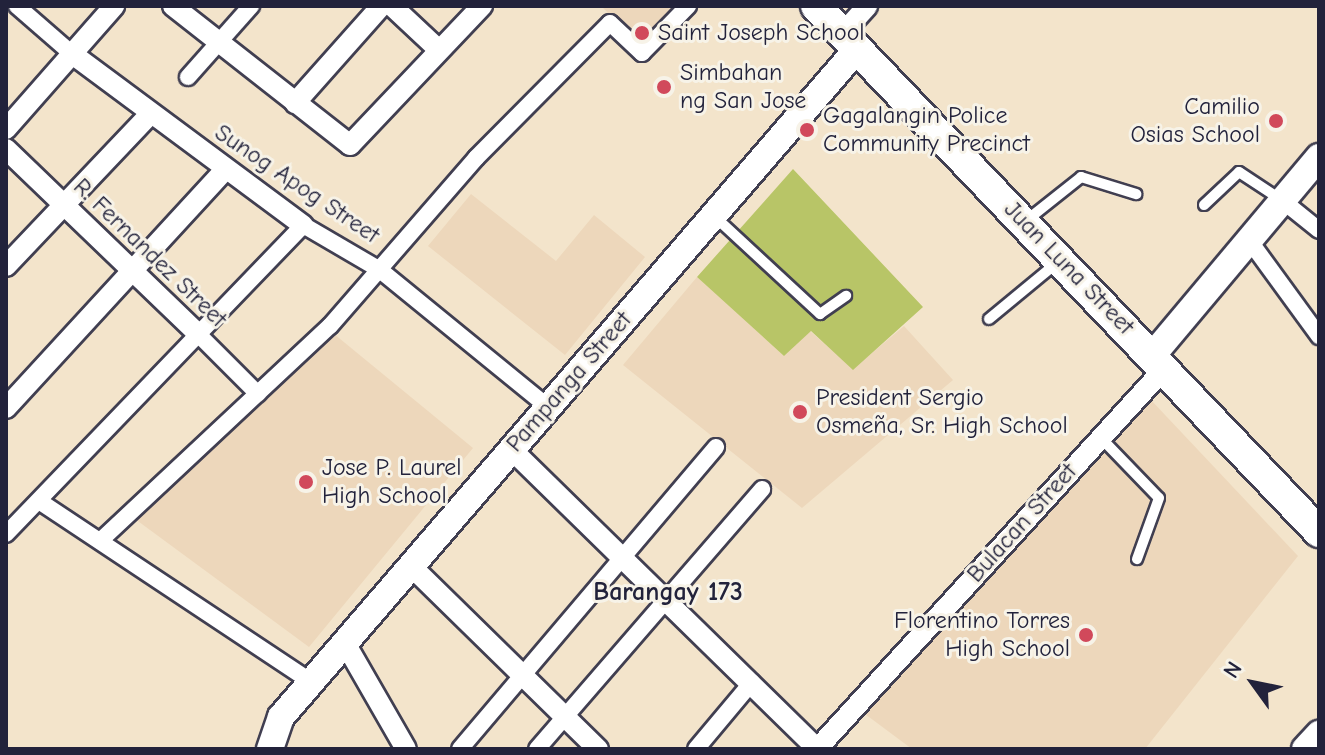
<!DOCTYPE html>
<html>
<head>
<meta charset="utf-8">
<style>
	body { margin:0 }
	#map { position:relative; width:1325px; height:755px; overflow:hidden; background:#f3e4cb; font-family:"Comic Neue",sans-serif }
	div>[style] { position:absolute }
	.built>* { inset:0; background:#edd7bb }
	.green>* { inset:0; background:#b8c567 }
	.roads { filter:drop-shadow(2px 0 #413f51) drop-shadow(-2px 0 #413f51) drop-shadow(0 2px #413f51) drop-shadow(0 -2px #413f51) }
	.service>* { height:10px; margin:-5px; padding:0 5px; transform-origin:5px; border-radius:5px; background:#fff }
	.pedestrian>* { height:16px; margin:-8px; padding:0 8px; transform-origin:8px; border-radius:8px; background:#fff }
	.minor>* { height:20px; margin:-10px; padding:0 10px; transform-origin:10px; border-radius:10px; background:#fff }
	.tertiary>* { height:26px; margin:-13px; padding:0 13px; transform-origin:13px; border-radius:13px; background:#fff }
	.secondary>* { height:30px; margin:-15px; padding:0 15px; transform-origin:15px; border-radius:15px; background:#fff }
	.dots>* { width:22px; height:22px; translate:-50% -50%; box-sizing:border-box; border:4px solid #f7f3e8; border-radius:50% }
	span { translate:-50% -50%; white-space:nowrap; text-align:center; line-height:1.15; -webkit-text-stroke:6px #f7f3e8; paint-order:stroke }
	.poi-label { font-size:24px; color:#22223b }
	.left { translate:0 -50%; text-align:left }
	.right { translate:-100% -50%; text-align:right }
	.street-label { font-size:24px; color:#22223b }
	.neighbourhood-label { font-size:26px; color:#22223b; font-weight:700 }
	.frame { position:absolute; inset:0; border:8px solid #22223b; pointer-events:none }
	.north { position:absolute; left:1213px; top:643px; width:80px; height:80px; -webkit-text-stroke:6px #f7f3e8; paint-order:stroke; rotate:303deg; font-size:22px; font-weight:700; line-height:32px; text-align:center; color:#22223b }
	.north::after { content:''; display:block; margin:auto; width:28px; height:36px; background:#22223b; clip-path:polygon(50% 0,100% 100%,50% 72%,0 100%) }
</style>
</head>
<body>
<div id="map">
	<div class="built">
		<div style="clip-path:polygon(601px 6px,681px 6px,642px 46px)"></div>
		<div style="clip-path:polygon(471px 194px,556px 261px,594px 215px,645px 257px,565px 355px,428px 246px)"></div>
		<div style="clip-path:polygon(697px 277px,784px 356px,810px 331px,853px 369px,904px 326px,953px 380px,802px 508px,623px 365px)"></div>
		<div style="clip-path:polygon(328px 329px,473px 448px,309px 647px,131px 516px)"></div>
		<div style="clip-path:polygon(1150px 399px,1298px 556px,1145px 749px,912px 749px,865px 714px)"></div>
	</div>
	<div class="green">
		<div style="clip-path:polygon(793px 169px,923px 307px,853px 370px,811px 331px,784px 356px,697px 277px)"></div>
	</div>
	<div class="roads">
		<div class="service">
			<div style="left:1204px;top:205px;width:48px;rotate:-43.3deg"></div>
			<div style="left:1239px;top:172px;width:53px;rotate:33.4deg"></div>
			<div style="left:713px;top:215px;width:146px;rotate:42.8deg"></div>
			<div style="left:820px;top:314px;width:32px;rotate:-35deg"></div>
			<div style="left:1027px;top:220px;width:69px;rotate:-38.5deg"></div>
			<div style="left:1081px;top:177px;width:58px;rotate:17.2deg"></div>
			<div style="left:989px;top:319px;width:89px;rotate:-39.6deg"></div>
			<div style="left:1101px;top:438px;width:83px;rotate:46deg"></div>
			<div style="left:1159px;top:498px;width:65px;rotate:109.8deg"></div>
		</div>
		<div class="pedestrian">
			<div style="left:17px;top:6px;width:72px;rotate:41deg"></div>
			<div style="left:188px;top:77px;width:95px;rotate:-48.4deg"></div>
			<div style="left:1283px;top:201px;width:46px;rotate:38.9deg"></div>
			<div style="left:1249px;top:240px;width:119px;rotate:53.9deg"></div>
			<div style="left:199px;top:335px;width:83px;rotate:45deg"></div>
			<div style="left:42px;top:503px;width:323px;rotate:33.6deg"></div>
			<div style="left:6px;top:534px;width:429px;rotate:-46.1deg"></div>
			<div style="left:303px;top:225px;width:89px;rotate:30.3deg"></div>
			<div style="left:380px;top:270px;width:217px;rotate:39.2deg"></div>
			<div style="left:100px;top:541px;width:315px;rotate:-43.1deg"></div>
			<div style="left:330px;top:326px;width:223px;rotate:-49deg"></div>
			<div style="left:476px;top:158px;width:190px;rotate:-45.2deg"></div>
			<div style="left:610px;top:23px;width:44px;rotate:43.2deg"></div>
			<div style="left:642px;top:53px;width:66px;rotate:-45.6deg"></div>
			<div style="left:460px;top:749px;width:396px;rotate:-49.7deg"></div>
			<div style="left:537px;top:749px;width:344px;rotate:-49.1deg"></div>
			<div style="left:696px;top:749px;width:87px;rotate:-50.1deg"></div>
		</div>
		<div class="minor">
			<div style="left:173px;top:6px;width:225px;rotate:38.1deg"></div>
			<div style="left:350px;top:145px;width:192px;rotate:-46.5deg"></div>
			<div style="left:392px;top:6px;width:64px;rotate:43.1deg"></div>
			<div style="left:843px;top:33px;width:36px;rotate:-48deg"></div>
			<div style="left:71px;top:53px;width:289px;rotate:36.6deg"></div>
			<div style="left:295px;top:103px;width:130px;rotate:-48.4deg"></div>
			<div style="left:6px;top:129px;width:164px;rotate:-48.7deg"></div>
			<div style="left:6px;top:149px;width:268px;rotate:43.9deg"></div>
			<div style="left:6px;top:266px;width:209px;rotate:-46.5deg"></div>
			<div style="left:6px;top:408px;width:325px;rotate:-47.4deg"></div>
			<div style="left:511px;top:449px;width:429px;rotate:44.4deg"></div>
			<div style="left:411px;top:566px;width:262px;rotate:44.4deg"></div>
			<div style="left:345px;top:643px;width:122px;rotate:60.1deg"></div>
			<div style="left:817px;top:749px;width:515px;rotate:-47.6deg"></div>
		</div>
		<div class="tertiary">
			<div style="left:1152px;top:356px;width:260px;rotate:-50deg"></div>
			<div style="left:270px;top:749px;width:34px;rotate:-71deg"></div>
			<div style="left:281px;top:717px;width:883px;rotate:-49.22deg"></div>
			<div style="left:1305px;top:749px;width:21px;rotate:-47deg"></div>
		</div>
		<div class="secondary">
			<div style="left:816px;top:6px;width:728px;rotate:46.28deg"></div>
		</div>
	</div>
	<div class="dots">
		<div style="left:642px;top:33px;background:#d1495b"></div>
		<div style="left:664px;top:87px;background:#d1495b"></div>
		<div style="left:1276px;top:121px;background:#d1495b"></div>
		<div style="left:807px;top:130px;background:#d1495b"></div>
		<div style="left:800px;top:412px;background:#d1495b"></div>
		<div style="left:306px;top:482px;background:#d1495b"></div>
		<div style="left:1086px;top:635px;background:#d1495b"></div>
	</div>
	<div class="poi-label">
		<span class="left" style="left:658px;top:33px">Saint Joseph School</span>
		<span class="left" style="left:680px;top:87px">Simbahan<br>ng San Jose</span>
		<span class="right" style="left:1260px;top:121px">Camilio<br>Osias School</span>
		<span class="left" style="left:823px;top:130px">Gagalangin Police<br>Community Precinct</span>
		<span class="left" style="left:816px;top:412px">President Sergio<br>Osmeña, Sr. High School</span>
		<span class="left" style="left:322px;top:482px">Jose P. Laurel<br>High School</span>
		<span class="right" style="left:1070px;top:635px">Florentino Torres<br>High School</span>
	</div>
	<div class="street-label">
		<span style="left:297px;top:184px;rotate:34deg">Sunog Apog Street</span>
		<span style="left:150px;top:253px;rotate:44deg">R. Fernandez Street</span>
		<span style="left:1069px;top:268px;rotate:46deg">Juan Luna Street</span>
		<span style="left:569px;top:382px;rotate:-49deg">Pampanga Street</span>
		<span style="left:1022px;top:523px;rotate:-48deg">Bulacan Street</span>
	</div>
	<div class="neighbourhood-label">
		<span style="left:668px;top:593px">Barangay 173</span>
	</div>
	<div class="frame"></div>
	<div class="north">N</div>
</div>
</body>
</html>
